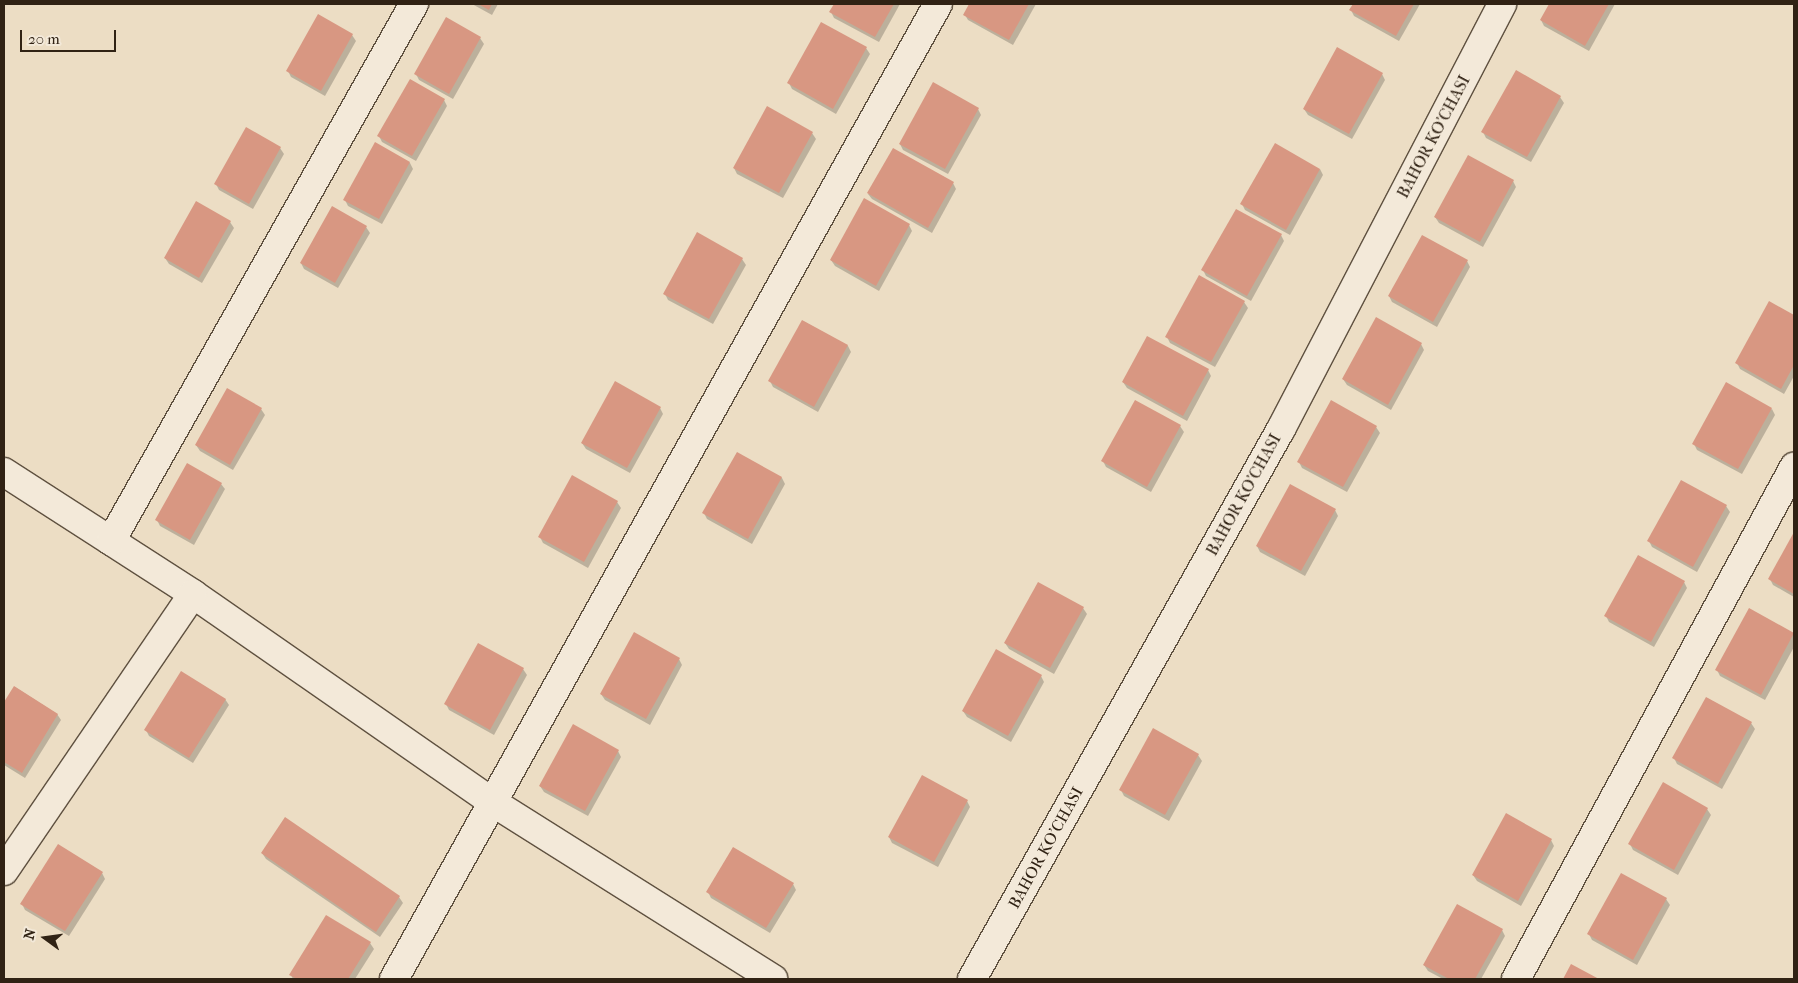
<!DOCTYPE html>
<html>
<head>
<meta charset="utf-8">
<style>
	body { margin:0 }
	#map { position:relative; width:1798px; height:983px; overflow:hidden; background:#ecddc4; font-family:"IM FELL French Canon",serif }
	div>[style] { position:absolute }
	.shadow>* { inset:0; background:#0003 }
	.building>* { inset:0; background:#d89782 }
	.roads { filter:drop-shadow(1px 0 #5f5140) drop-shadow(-1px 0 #5f5140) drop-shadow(0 1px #5f5140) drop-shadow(0 -1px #5f5140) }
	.street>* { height:28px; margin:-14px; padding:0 14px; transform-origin:14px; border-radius:14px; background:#f3e9d9 }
	.secondary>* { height:28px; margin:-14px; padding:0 14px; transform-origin:14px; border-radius:14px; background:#f3e9d9 }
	span { translate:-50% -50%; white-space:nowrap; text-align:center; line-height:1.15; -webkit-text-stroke:4px #f3e9d9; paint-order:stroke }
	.street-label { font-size:16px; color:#302214 }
	.frame { position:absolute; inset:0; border:5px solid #302214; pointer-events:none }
	.north { position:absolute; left:20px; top:913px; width:50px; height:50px; -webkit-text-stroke:4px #f3e9d9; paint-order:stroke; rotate:284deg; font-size:14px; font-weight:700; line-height:20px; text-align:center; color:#302214 }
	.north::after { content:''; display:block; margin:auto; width:18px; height:22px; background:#302214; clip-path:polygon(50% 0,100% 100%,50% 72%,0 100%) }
	.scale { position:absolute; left:20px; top:30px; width:96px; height:22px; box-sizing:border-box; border:2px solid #302214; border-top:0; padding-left:6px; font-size:15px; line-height:18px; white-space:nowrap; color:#302214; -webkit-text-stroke:4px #f3e9d9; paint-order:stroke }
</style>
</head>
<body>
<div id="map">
	<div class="shadow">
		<div style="clip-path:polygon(472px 4px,498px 4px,492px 15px)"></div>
		<div style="clip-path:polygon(835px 4px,900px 4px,879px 42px,834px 18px,831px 12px)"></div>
		<div style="clip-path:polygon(971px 4px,1036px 4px,1013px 45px,968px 20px,965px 15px)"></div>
		<div style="clip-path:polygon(1354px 4px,1420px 4px,1399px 41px,1354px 16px,1351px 10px)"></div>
		<div style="clip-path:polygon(1550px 4px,1615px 4px,1589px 51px,1544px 26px,1541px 20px)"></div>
		<div style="clip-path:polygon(352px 35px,356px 41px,325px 96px,291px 77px,288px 71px)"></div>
		<div style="clip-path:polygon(480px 38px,484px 44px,453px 99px,419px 80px,416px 74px)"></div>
		<div style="clip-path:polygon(866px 48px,870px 54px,836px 114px,792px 89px,789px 83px)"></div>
		<div style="clip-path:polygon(1382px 74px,1385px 80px,1352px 139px,1308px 115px,1304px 109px)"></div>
		<div style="clip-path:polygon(1560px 97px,1564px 103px,1531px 162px,1486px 138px,1483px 132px)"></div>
		<div style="clip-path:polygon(444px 100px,447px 106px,416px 161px,382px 142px,379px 136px)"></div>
		<div style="clip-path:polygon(978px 109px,981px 115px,948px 174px,903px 150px,900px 144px)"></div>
		<div style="clip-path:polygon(812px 133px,816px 139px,783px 198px,737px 174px,734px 168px)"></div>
		<div style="clip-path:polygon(376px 144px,410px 163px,413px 169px,382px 224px,348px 206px,345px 200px)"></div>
		<div style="clip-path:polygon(280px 148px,284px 154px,253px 209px,219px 190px,216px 184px)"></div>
		<div style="clip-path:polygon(1320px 169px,1323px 175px,1290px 235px,1245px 210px,1242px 204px)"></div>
		<div style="clip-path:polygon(1513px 181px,1516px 187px,1483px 247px,1439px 223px,1435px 217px)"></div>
		<div style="clip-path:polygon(953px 183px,956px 189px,932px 233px,872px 199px,868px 194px)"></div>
		<div style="clip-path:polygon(230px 222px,234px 228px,202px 283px,169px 264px,165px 258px)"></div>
		<div style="clip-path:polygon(909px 225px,912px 231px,879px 291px,835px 266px,831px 260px)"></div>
		<div style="clip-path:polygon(366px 227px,370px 233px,338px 288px,304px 269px,301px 263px)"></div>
		<div style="clip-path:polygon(1281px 235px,1284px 241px,1251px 301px,1206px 276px,1203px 270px)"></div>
		<div style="clip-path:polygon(742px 259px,746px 265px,713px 324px,668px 300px,665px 294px)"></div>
		<div style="clip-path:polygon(1467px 261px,1470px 267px,1437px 327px,1392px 302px,1389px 296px)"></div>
		<div style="clip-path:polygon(1244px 302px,1248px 308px,1215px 367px,1170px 343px,1167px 337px)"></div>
		<div style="clip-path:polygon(1770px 303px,1794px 317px,1794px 376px,1784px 394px,1740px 369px,1737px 363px)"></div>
		<div style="clip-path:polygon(803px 321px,848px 346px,851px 352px,818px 412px,773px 387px,770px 381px)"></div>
		<div style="clip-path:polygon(1421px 344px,1424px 350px,1391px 410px,1347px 385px,1343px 379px)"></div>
		<div style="clip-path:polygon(1208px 370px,1211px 376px,1187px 421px,1127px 388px,1123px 382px)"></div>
		<div style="clip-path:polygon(660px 408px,663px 414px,630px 473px,586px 449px,582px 443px)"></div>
		<div style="clip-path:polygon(261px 409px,265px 415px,233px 470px,200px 451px,196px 445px)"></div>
		<div style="clip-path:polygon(1772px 409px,1775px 415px,1742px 474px,1697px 450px,1694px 444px)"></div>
		<div style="clip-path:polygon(1180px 426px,1184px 432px,1151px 492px,1106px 467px,1103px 461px)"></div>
		<div style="clip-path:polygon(1376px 427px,1380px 433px,1347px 492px,1302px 468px,1299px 462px)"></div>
		<div style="clip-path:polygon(737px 453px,782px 478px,785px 484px,752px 544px,707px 519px,704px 513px)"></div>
		<div style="clip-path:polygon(221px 484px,225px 489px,194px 545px,160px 526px,157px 520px)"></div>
		<div style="clip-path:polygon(617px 502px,621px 508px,588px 568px,543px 543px,540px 537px)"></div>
		<div style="clip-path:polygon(1726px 506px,1730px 512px,1697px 572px,1652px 547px,1649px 541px)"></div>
		<div style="clip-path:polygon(1335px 510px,1338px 516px,1305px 576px,1260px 552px,1257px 546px)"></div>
		<div style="clip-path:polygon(1794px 535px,1794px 597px,1773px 585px,1770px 579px)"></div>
		<div style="clip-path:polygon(1684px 582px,1687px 588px,1654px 647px,1609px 622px,1606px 616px)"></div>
		<div style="clip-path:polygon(1083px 608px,1087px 614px,1054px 674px,1009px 649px,1005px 643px)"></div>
		<div style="clip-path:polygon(1750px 610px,1794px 634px,1794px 647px,1765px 700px,1720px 676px,1717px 670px)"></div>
		<div style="clip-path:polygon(679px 659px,682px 665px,650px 725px,605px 700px,601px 694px)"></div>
		<div style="clip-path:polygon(523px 669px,527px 675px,494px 735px,449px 710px,446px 704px)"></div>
		<div style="clip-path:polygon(1041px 676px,1044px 682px,1011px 742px,967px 717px,963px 711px)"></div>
		<div style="clip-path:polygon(15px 687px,57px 714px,61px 720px,25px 778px,4px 765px,4px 705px)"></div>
		<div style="clip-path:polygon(1707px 698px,1751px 723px,1755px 729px,1722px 789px,1677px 764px,1674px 758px)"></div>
		<div style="clip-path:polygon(225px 699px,229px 705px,193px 763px,149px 736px,146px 730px)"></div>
		<div style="clip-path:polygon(618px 751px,621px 757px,588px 816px,544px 792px,540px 786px)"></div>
		<div style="clip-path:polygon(1198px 755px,1202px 761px,1169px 821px,1124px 796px,1121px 790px)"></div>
		<div style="clip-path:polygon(967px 801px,970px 807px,938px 867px,892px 843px,889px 837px)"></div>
		<div style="clip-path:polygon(1707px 809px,1711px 815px,1678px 875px,1633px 850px,1630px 844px)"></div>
		<div style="clip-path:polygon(1551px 840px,1554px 846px,1521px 906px,1477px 881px,1473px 875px)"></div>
		<div style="clip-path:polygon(262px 853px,399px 897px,403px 903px,380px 937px,266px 859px)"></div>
		<div style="clip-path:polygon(102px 873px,105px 879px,69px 936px,25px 910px,22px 904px)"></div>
		<div style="clip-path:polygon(793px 884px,796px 890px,770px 933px,711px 898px,708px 892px)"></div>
		<div style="clip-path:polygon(1666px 899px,1670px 905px,1637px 965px,1592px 940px,1589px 934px)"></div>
		<div style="clip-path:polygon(1502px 930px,1505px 936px,1481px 979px,1443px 979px,1428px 971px,1424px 965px)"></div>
		<div style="clip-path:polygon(370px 943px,374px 949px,355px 979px,293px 979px,291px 975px)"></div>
	</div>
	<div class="building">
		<div style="clip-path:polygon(478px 4px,492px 4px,489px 10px)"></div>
		<div style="clip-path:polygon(834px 4px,894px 4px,875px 37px,829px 12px)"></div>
		<div style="clip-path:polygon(969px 4px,1029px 4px,1009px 40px,963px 15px)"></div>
		<div style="clip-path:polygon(1353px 4px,1414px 4px,1396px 36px,1349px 10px)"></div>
		<div style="clip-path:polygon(1549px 4px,1609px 4px,1585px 46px,1540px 20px)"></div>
		<div style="clip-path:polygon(318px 14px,353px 34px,321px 91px,286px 71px)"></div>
		<div style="clip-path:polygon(446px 17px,481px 37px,449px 94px,414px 74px)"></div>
		<div style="clip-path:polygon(821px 22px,867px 47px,833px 109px,787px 83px)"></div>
		<div style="clip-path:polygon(1337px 47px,1383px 73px,1349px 134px,1303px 109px)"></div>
		<div style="clip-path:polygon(1516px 70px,1561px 96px,1527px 157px,1481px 132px)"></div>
		<div style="clip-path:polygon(410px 79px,445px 99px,412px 156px,377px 136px)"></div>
		<div style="clip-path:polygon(933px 82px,979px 108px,945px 169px,899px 144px)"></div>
		<div style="clip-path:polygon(767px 106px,813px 132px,779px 193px,733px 168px)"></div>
		<div style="clip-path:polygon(246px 127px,281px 147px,249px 204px,214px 184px)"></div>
		<div style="clip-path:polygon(375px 142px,410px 162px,379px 219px,343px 200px)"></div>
		<div style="clip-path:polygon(1275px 143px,1320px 169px,1286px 230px,1240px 204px)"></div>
		<div style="clip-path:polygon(893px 148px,954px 182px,928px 228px,867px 193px)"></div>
		<div style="clip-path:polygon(1468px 155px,1514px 180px,1480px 242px,1434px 217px)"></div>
		<div style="clip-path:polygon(864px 198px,910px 224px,876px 286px,830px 260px)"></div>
		<div style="clip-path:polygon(196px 201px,231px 221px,199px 278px,164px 258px)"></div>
		<div style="clip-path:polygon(332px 206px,367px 226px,335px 283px,300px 263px)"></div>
		<div style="clip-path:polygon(1236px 209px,1282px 234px,1247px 296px,1201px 270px)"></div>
		<div style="clip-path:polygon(697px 232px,743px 258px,709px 319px,663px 294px)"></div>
		<div style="clip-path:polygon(1422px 235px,1468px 260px,1433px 322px,1388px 296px)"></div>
		<div style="clip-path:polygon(1199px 275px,1245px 301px,1211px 362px,1165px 337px)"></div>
		<div style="clip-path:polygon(1769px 301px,1794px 315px,1794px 365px,1781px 389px,1735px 363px)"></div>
		<div style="clip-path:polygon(1376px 317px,1422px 343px,1388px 405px,1342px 379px)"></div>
		<div style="clip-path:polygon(802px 320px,848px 345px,814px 407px,768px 381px)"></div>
		<div style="clip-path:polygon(1147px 336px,1209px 369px,1183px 416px,1122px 382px)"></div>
		<div style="clip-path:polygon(615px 381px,661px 407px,627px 468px,581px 443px)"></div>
		<div style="clip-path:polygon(1726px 382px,1772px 408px,1738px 469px,1692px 444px)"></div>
		<div style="clip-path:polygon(227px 388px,262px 408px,230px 465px,195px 445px)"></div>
		<div style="clip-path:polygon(1135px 400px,1181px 425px,1147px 487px,1101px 461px)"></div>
		<div style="clip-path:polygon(1331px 400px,1377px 426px,1343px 487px,1297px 462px)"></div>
		<div style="clip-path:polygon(737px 452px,782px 477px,748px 539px,702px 513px)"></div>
		<div style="clip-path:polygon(187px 463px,222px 483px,190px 540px,155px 520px)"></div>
		<div style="clip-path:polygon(572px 475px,618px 501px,584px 562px,538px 537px)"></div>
		<div style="clip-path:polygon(1681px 480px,1727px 505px,1693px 567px,1647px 541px)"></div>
		<div style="clip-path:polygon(1290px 484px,1336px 509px,1301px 571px,1256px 546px)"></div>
		<div style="clip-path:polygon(1794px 532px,1794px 594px,1768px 579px)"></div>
		<div style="clip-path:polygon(1638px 555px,1685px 581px,1651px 642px,1604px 616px)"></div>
		<div style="clip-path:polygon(1038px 582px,1084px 607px,1050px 668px,1004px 643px)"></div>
		<div style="clip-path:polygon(1749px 608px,1794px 633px,1761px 695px,1715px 670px)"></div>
		<div style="clip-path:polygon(634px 632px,680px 658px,646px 719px,600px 694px)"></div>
		<div style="clip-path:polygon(478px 643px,524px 668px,490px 730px,444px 704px)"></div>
		<div style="clip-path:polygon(996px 649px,1042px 675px,1008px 736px,962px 711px)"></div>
		<div style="clip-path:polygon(181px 671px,226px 699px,189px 758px,144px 730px)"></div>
		<div style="clip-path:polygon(14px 686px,58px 714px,22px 773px,4px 762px,4px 702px)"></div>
		<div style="clip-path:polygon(1706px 697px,1752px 722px,1718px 784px,1672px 758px)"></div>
		<div style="clip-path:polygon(573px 724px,619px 750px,585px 811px,539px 786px)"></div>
		<div style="clip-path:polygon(1153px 728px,1199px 754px,1165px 815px,1119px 790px)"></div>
		<div style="clip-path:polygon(922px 775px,968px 800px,934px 862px,888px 837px)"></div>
		<div style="clip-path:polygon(1663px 782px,1708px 808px,1674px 870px,1628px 844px)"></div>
		<div style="clip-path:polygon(1506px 813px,1552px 839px,1518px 901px,1472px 875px)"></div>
		<div style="clip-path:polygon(285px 817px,400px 896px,376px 932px,261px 853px)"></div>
		<div style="clip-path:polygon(58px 844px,103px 872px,65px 931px,20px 904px)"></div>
		<div style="clip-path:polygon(733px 847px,794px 883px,766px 928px,706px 892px)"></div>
		<div style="clip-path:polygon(1621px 873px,1667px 898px,1633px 960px,1587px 934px)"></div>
		<div style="clip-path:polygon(1457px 904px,1503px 929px,1475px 979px,1449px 979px,1423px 965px)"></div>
		<div style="clip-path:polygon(326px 915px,371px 942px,348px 979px,297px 979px,289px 975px)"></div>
		<div style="clip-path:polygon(1571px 964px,1599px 979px,1563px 979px)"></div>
	</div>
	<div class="roads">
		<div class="street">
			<div style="left:4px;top:472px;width:225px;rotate:32.8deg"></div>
			<div style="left:193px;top:594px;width:366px;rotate:34.8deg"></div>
			<div style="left:494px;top:803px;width:330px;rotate:32.2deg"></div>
			<div style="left:111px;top:541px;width:617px;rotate:-60.57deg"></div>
			<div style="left:4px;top:871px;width:335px;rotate:-55.7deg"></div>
			<div style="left:394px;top:979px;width:1116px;rotate:-60.84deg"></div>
			<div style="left:1516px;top:979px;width:583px;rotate:-61.5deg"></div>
		</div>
		<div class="secondary">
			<div style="left:972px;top:979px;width:631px;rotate:-60.67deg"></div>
			<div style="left:1281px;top:429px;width:479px;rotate:-62.5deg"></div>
		</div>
	</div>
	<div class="street-label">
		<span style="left:1434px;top:137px;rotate:-62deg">BAHOR KO'CHASI</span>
		<span style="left:1244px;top:495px;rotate:-61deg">BAHOR KO'CHASI</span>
		<span style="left:1046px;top:848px;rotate:-61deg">BAHOR KO'CHASI</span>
	</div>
	<div class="frame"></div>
	<div class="north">N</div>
	<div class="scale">20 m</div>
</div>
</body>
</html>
